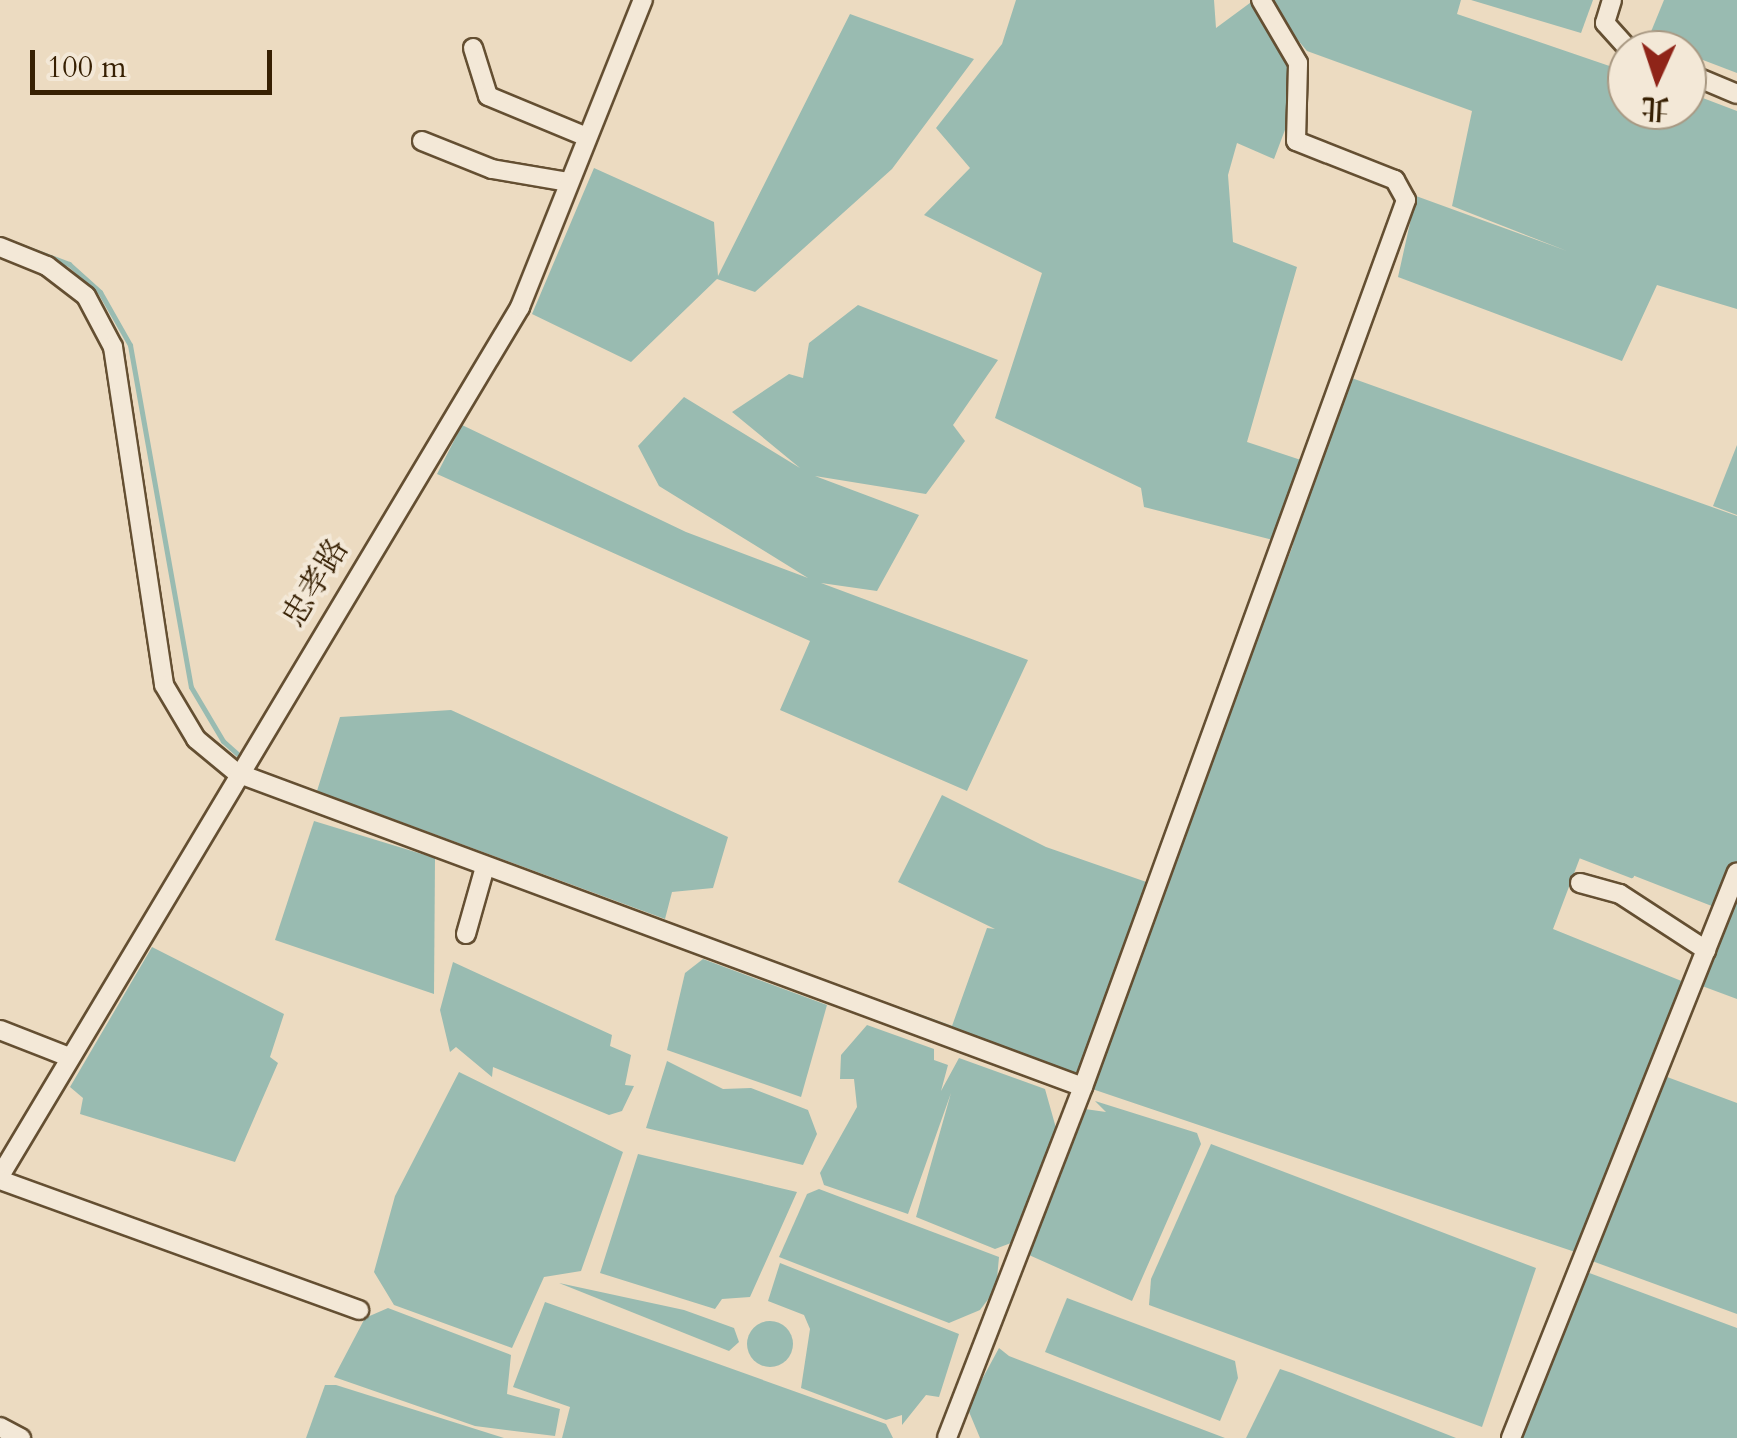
<!DOCTYPE html>
<html>
<head>
<meta charset="utf-8">
<style>
	body { margin:0 }
	#map { position:relative; width:1737px; height:1438px; overflow:hidden; background:#ecdbc1; font-family:Cardo,"Noto Serif TC",serif }
	div>[style] { position:absolute }
	.water>* { inset:0; background:#99bbb1 }
	.round { border-radius:50% }
	.stream>* { height:5px; margin:-2.5px; padding:0 2.5px; transform-origin:2.5px; border-radius:2.5px; background:#99bbb1 }
	.roads { filter:drop-shadow(2px 0 #644f32) drop-shadow(-2px 0 #644f32) drop-shadow(0 2px #644f32) drop-shadow(0 -2px #644f32) }
	.minor>* { height:18px; margin:-9px; padding:0 9px; transform-origin:9px; border-radius:9px; background:#f3e8d7 }
	span { translate:-50% -50%; white-space:nowrap; text-align:center; line-height:1.15; -webkit-text-stroke:8px #f3e8d7; paint-order:stroke }
	.street-label { font-size:32px; color:#372003 }
	.north { position:absolute; left:1607px; top:30px; width:100px; height:100px; box-sizing:border-box; background:#f3e8d7; border:2px solid #a89882; border-radius:50%; rotate:183deg; font-size:28px; font-weight:700; line-height:40px; text-align:center; color:#372003 }
	.north::after { content:''; display:block; margin:auto; width:35px; height:45px; background:#8f2418; clip-path:polygon(50% 0,100% 100%,50% 72%,0 100%) }
	.scale { position:absolute; left:30px; top:50px; width:242px; height:45px; box-sizing:border-box; border:5px solid #372003; border-top:0; padding-left:12px; font-size:30px; line-height:35px; white-space:nowrap; color:#372003; -webkit-text-stroke:8px #f3e8d7; paint-order:stroke }
</style>
</head>
<body>
<div id="map">
	<div class="water">
		<div style="clip-path:polygon(1016px 0,1214px 0,1216px 28px,1254px 0,1276px 28px,1297px 98px,1274px 159px,1237px 143px,1228px 175px,1233px 242px,1297px 267px,1247px 442px,1313px 464px,1346px 376px,1737px 516px,1737px 999px,1694px 983px,1722px 910px,1581px 855px,1553px 929px,1684px 982px,1581px 1254px,947px 1040px,987px 928px,995px 929px,898px 882px,942px 795px,1046px 847px,1155px 885px,1292px 548px,1311px 470px,1273px 540px,1144px 507px,1141px 488px,995px 418px,1042px 273px,924px 215px,970px 168px,936px 128px,1002px 44px)"></div>
		<div style="clip-path:polygon(1264px 0,1461px 0,1457px 14px,1627px 72px,1627px 110px,1687px 110px,1687px 92px,1737px 111px,1737px 309px,1657px 285px,1622px 361px,1398px 277px,1416px 196px,1567px 251px,1452px 206px,1472px 111px,1307px 51px)"></div>
		<div style="clip-path:polygon(1471px 0,1593px 0,1581px 33px)"></div>
		<div style="clip-path:polygon(1664px 0,1737px 0,1737px 73px,1648px 39px)"></div>
		<div style="clip-path:polygon(850px 14px,974px 59px,892px 169px,755px 292px,717px 279px,631px 362px,532px 314px,594px 168px,714px 222px,718px 276px)"></div>
		<div style="clip-path:polygon(858px 305px,998px 360px,953px 425px,965px 441px,926px 494px,815px 476px,919px 515px,877px 591px,821px 583px,1028px 660px,967px 791px,780px 710px,810px 641px,437px 474px,462px 425px,686px 532px,808px 578px,659px 486px,638px 446px,684px 397px,800px 468px,732px 412px,789px 374px,803px 378px,809px 343px)"></div>
		<div style="clip-path:polygon(1737px 445px,1737px 515px,1713px 506px)"></div>
		<div style="clip-path:polygon(451px 710px,728px 837px,713px 888px,672px 892px,665px 919px,317px 791px,340px 717px)"></div>
		<div style="clip-path:polygon(314px 821px,435px 858px,434px 994px,275px 940px)"></div>
		<div style="clip-path:polygon(152px 947px,284px 1014px,270px 1057px,278px 1063px,235px 1162px,80px 1114px,83px 1098px,70px 1087px)"></div>
		<div style="clip-path:polygon(703px 959px,827px 1005px,801px 1097px,667px 1050px,685px 973px)"></div>
		<div style="clip-path:polygon(453px 962px,612px 1035px,610px 1046px,631px 1055px,625px 1085px,634px 1086px,622px 1111px,609px 1115px,493px 1067px,492px 1077px,456px 1047px,450px 1052px,440px 1010px)"></div>
		<div style="clip-path:polygon(867px 1025px,934px 1049px,934px 1060px,948px 1065px,941px 1091px,959px 1058px,1045px 1089px,1056px 1128px,1011px 1243px,995px 1249px,916px 1217px,951px 1093px,908px 1214px,824px 1185px,820px 1173px,857px 1107px,854px 1079px,840px 1079px,841px 1055px)"></div>
		<div style="clip-path:polygon(667px 1061px,723px 1089px,751px 1088px,808px 1110px,817px 1134px,803px 1165px,646px 1128px)"></div>
		<div style="clip-path:polygon(1651px 1071px,1737px 1103px,1737px 1314px,1592px 1261px)"></div>
		<div style="clip-path:polygon(459px 1072px,623px 1152px,581px 1271px,544px 1277px,512px 1348px,394px 1305px,374px 1272px,395px 1196px)"></div>
		<div style="clip-path:polygon(1095px 1101px,1197px 1133px,1201px 1144px,1132px 1301px,1029px 1255px,1085px 1109px,1106px 1112px)"></div>
		<div style="clip-path:polygon(1211px 1144px,1536px 1268px,1482px 1427px,1149px 1305px,1151px 1279px)"></div>
		<div style="clip-path:polygon(638px 1154px,797px 1192px,750px 1297px,722px 1299px,715px 1309px,600px 1273px)"></div>
		<div style="clip-path:polygon(819px 1189px,999px 1257px,996px 1289px,980px 1310px,949px 1323px,779px 1257px,807px 1194px)"></div>
		<div style="clip-path:polygon(780px 1263px,959px 1334px,939px 1397px,926px 1395px,902px 1425px,902px 1415px,886px 1420px,801px 1388px,810px 1329px,804px 1315px,768px 1301px)"></div>
		<div style="clip-path:polygon(1584px 1271px,1737px 1328px,1737px 1438px,1519px 1438px)"></div>
		<div style="clip-path:polygon(559px 1283px,684px 1310px,734px 1328px,739px 1342px,729px 1351px)"></div>
		<div style="clip-path:polygon(1067px 1298px,1235px 1361px,1238px 1378px,1220px 1421px,1045px 1352px)"></div>
		<div style="clip-path:polygon(545px 1302px,886px 1424px,893px 1438px,562px 1438px,570px 1407px,513px 1387px)"></div>
		<div style="clip-path:polygon(388px 1308px,511px 1355px,507px 1394px,560px 1409px,555px 1436px,475px 1426px,334px 1377px,365px 1318px)"></div>
		<div class="round" style="left:747px;top:1321px;width:46px;height:46px"></div>
		<div style="clip-path:polygon(999px 1348px,1009px 1356px,1225px 1438px,980px 1438px,967px 1407px)"></div>
		<div style="clip-path:polygon(1280px 1369px,1292px 1373px,1456px 1438px,1246px 1438px)"></div>
		<div style="clip-path:polygon(325px 1385px,336px 1385px,504px 1438px,306px 1438px)"></div>
	</div>
	<div class="stream">
		<div style="left:0;top:238px;width:74px;rotate:20.6deg"></div>
		<div style="left:69px;top:264px;width:42px;rotate:42.1deg"></div>
		<div style="left:100px;top:292px;width:61px;rotate:60.5deg"></div>
		<div style="left:130px;top:345px;width:347px;rotate:79.9deg"></div>
		<div style="left:191px;top:687px;width:63px;rotate:59.3deg"></div>
		<div style="left:223px;top:741px;width:51px;rotate:41.8deg"></div>
		<div style="left:1576px;top:854px;width:59px;rotate:20.9deg"></div>
		<div style="left:871px;top:999px;width:89px;rotate:19.7deg"></div>
	</div>
	<div class="roads">
		<div class="minor">
			<div style="left:1612px;top:0;width:24px;rotate:107deg"></div>
			<div style="left:1605px;top:23px;width:36px;rotate:48deg"></div>
			<div style="left:473px;top:48px;width:50px;rotate:72.6deg"></div>
			<div style="left:488px;top:96px;width:107px;rotate:22.5deg"></div>
			<div style="left:1687px;top:73px;width:54px;rotate:22.8deg"></div>
			<div style="left:422px;top:141px;width:75px;rotate:21.8deg"></div>
			<div style="left:492px;top:169px;width:78px;rotate:9.6deg"></div>
			<div style="left:0;top:247px;width:51px;rotate:22deg"></div>
			<div style="left:47px;top:266px;width:49px;rotate:37.6deg"></div>
			<div style="left:86px;top:296px;width:58px;rotate:62.1deg"></div>
			<div style="left:113px;top:347px;width:342px;rotate:81.4deg"></div>
			<div style="left:164px;top:685px;width:63px;rotate:59.3deg"></div>
			<div style="left:196px;top:739px;width:53px;rotate:39.7deg"></div>
			<div style="left:237px;top:773px;width:902px;rotate:20.36deg"></div>
			<div style="left:1083px;top:1087px;width:376px;rotate:111.2deg"></div>
			<div style="left:1580px;top:883px;width:41px;rotate:15.4deg"></div>
			<div style="left:1620px;top:894px;width:103px;rotate:33.1deg"></div>
			<div style="left:466px;top:934px;width:70px;rotate:-74.2deg"></div>
			<div style="left:0;top:1030px;width:74px;rotate:21.4deg"></div>
			<div style="left:1083px;top:1087px;width:944px;rotate:-69.99deg"></div>
			<div style="left:1406px;top:200px;width:23px;rotate:-119deg"></div>
			<div style="left:1395px;top:180px;width:106px;rotate:-158.5deg"></div>
			<div style="left:1296px;top:141px;width:78px;rotate:-88.5deg"></div>
			<div style="left:1298px;top:63px;width:73px;rotate:-120.4deg"></div>
			<div style="left:0;top:1176px;width:1013px;rotate:-59.1deg"></div>
			<div style="left:520px;top:307px;width:331px;rotate:-68.2deg"></div>
			<div style="left:0;top:1180px;width:382px;rotate:19.9deg"></div>
			<div style="left:0;top:1427px;width:24px;rotate:28deg"></div>
			<div style="left:1511px;top:1438px;width:609px;rotate:-68.23deg"></div>
		</div>
	</div>
	<div class="street-label">
		<span style="left:316px;top:583px;rotate:-59deg">忠孝路</span>
	</div>
	<div class="north">北</div>
	<div class="scale">100 m</div>
</div>
</body>
</html>
